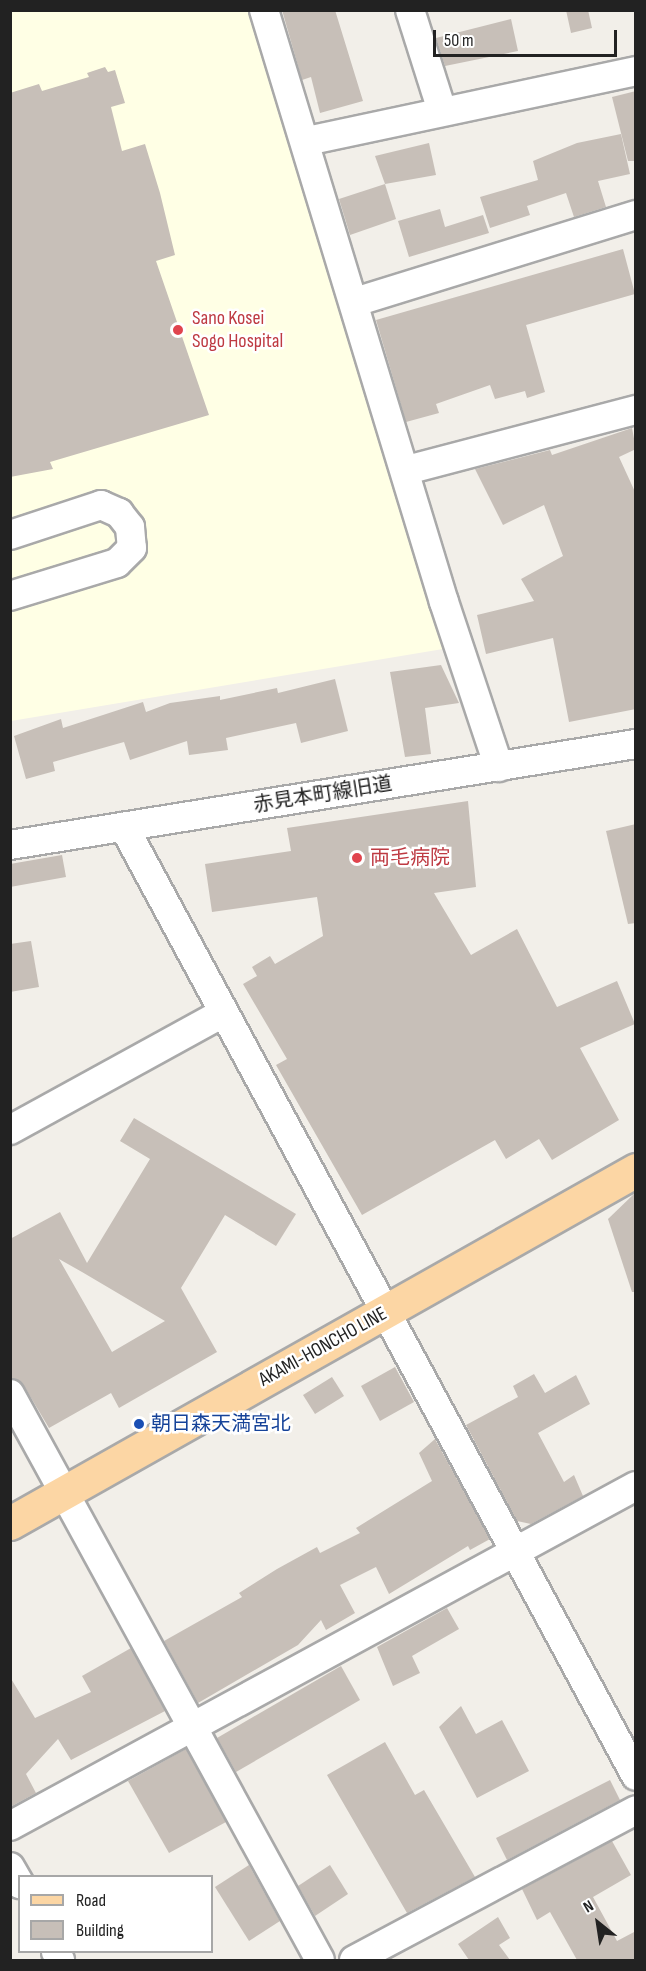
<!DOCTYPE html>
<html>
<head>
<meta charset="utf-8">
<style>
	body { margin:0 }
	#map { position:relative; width:646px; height:1971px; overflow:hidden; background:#f2efe9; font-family:"Sofia Sans Condensed","Noto Sans JP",sans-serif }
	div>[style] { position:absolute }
	.education>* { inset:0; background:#ffffe5 }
	.building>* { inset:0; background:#c7bfb8 }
	.roads { filter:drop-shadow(2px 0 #a9a9a9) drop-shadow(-2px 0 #a9a9a9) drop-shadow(0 2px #a9a9a9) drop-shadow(0 -2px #a9a9a9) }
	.minor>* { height:28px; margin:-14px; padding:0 14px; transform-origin:14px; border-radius:14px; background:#fff }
	.major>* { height:33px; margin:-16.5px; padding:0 16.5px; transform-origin:16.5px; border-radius:16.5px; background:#fcd6a4 }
	.dots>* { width:16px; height:16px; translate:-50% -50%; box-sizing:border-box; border:3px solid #fff; border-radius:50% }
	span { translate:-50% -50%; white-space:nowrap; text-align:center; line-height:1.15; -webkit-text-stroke:5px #fff; paint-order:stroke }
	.health-label { font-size:20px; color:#be3a42 }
	.left { translate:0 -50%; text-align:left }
	.street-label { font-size:20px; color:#222 }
	.transit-label { font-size:20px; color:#164399 }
	.frame { position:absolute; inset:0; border:12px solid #222; pointer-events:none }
	.legend { position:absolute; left:18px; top:1875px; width:195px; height:78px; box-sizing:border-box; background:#fff; border:2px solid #a7a7a7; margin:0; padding:8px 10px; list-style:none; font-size:18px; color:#222 }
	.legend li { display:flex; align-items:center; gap:12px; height:30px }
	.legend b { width:30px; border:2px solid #a7a7a7 }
	.north { position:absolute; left:568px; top:1893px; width:60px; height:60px; -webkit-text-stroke:4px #fff; paint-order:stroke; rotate:330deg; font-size:16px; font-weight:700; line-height:24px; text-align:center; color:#222 }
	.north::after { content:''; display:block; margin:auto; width:21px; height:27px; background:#222; clip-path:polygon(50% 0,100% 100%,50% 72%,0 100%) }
	.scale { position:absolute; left:433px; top:30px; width:184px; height:27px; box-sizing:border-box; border:3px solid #222; border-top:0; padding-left:8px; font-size:18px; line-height:21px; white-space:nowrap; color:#222; -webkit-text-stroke:4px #fff; paint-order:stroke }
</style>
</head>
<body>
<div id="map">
	<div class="education">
		<div style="clip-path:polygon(11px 11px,248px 11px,443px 649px,11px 721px)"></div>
	</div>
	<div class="building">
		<div style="clip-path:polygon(282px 10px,335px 10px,363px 101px,320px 113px,311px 77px,302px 80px)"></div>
		<div style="clip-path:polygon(566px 10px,588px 10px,592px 28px,571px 33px)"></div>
		<div style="clip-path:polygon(511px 19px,518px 51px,445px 66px,436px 38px)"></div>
		<div style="clip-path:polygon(105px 67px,108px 72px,115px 70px,125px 103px,111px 107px,122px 151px,145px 144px,160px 193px,175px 255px,156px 261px,209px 415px,50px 462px,53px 469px,10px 477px,10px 93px,39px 84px,42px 91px,89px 77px,87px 73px)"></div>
		<div style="clip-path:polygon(636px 91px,636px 161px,628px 161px,612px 97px)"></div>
		<div style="clip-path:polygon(621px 134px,630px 174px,598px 181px,606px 207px,574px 217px,566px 193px,527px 206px,530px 215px,490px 228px,480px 197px,538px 180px,533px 161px,577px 143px)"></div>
		<div style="clip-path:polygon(429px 143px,436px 175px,385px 184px,375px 156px)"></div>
		<div style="clip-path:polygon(385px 184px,396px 219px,350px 235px,339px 199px)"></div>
		<div style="clip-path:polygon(440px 209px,445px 227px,483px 215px,489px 233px,409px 257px,398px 221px)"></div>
		<div style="clip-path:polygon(623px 249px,635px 294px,526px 325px,545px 392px,527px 398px,525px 391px,495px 399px,490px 385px,436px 404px,439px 413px,406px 422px,376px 320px)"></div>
		<div style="clip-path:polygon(632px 428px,636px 449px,619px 457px,636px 494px,636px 709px,569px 722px,553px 638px,486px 654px,477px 615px,534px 601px,521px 579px,563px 556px,544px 505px,503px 525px,475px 469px,550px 450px,552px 455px)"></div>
		<div style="clip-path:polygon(441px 665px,459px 703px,425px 708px,431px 754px,405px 757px,390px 672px)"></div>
		<div style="clip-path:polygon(335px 679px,348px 731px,301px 743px,296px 723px,226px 738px,228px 750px,189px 755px,187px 741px,130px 760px,124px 742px,53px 762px,55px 771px,26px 779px,14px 736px,61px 719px,63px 728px,143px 702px,146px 712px,170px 703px,220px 696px,220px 700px,277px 688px,278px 693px)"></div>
		<div style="clip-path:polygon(468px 801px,476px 887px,434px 893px,471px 955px,517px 929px,557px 1007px,617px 981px,635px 1024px,580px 1048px,619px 1120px,552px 1160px,539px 1139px,506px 1159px,495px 1140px,362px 1215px,276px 1065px,287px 1059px,243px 984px,257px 976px,252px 967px,270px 956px,275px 964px,323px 936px,317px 897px,212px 912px,205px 864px,291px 851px,287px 828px)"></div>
		<div style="clip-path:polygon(636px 824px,636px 923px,628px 924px,606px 831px)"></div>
		<div style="clip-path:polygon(62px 855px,66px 877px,10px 887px,10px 864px)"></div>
		<div style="clip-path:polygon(31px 941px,39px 987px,10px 992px,10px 944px)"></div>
		<div style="clip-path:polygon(evenodd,134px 1118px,296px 1214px,276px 1246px,225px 1215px,181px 1288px,217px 1352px,119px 1408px,111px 1393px,49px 1428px,24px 1386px,10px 1378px,10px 1239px,60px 1212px,87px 1263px,150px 1159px,120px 1141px,134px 1118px,59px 1259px,82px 1272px,165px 1321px,112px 1352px,59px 1259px)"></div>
		<div style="clip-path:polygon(636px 1192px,636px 1292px,632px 1292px,608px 1219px)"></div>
		<div style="clip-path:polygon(395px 1367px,414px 1402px,380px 1421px,361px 1386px)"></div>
		<div style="clip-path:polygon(534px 1374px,545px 1393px,576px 1375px,590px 1404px,538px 1433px,564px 1482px,574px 1475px,583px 1496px,531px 1524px,517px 1521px,466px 1425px,518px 1397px,513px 1386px)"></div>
		<div style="clip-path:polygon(332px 1377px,344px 1396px,315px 1414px,303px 1395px)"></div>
		<div style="clip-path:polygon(435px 1439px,490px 1539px,470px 1550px,468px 1546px,389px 1594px,376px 1567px,340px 1585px,355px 1613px,326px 1630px,321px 1620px,298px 1645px,198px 1703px,164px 1641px,242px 1597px,239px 1593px,277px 1569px,317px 1547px,320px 1553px,360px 1533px,356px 1528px,432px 1481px,419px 1453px)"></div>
		<div style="clip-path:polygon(447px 1608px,459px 1629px,412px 1656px,420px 1673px,393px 1686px,377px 1647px)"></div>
		<div style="clip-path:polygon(131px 1648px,165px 1711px,71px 1760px,58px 1739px,26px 1774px,36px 1793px,10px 1807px,10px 1677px,35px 1718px,91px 1692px,82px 1676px)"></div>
		<div style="clip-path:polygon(341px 1666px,360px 1700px,236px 1772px,217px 1738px)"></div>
		<div style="clip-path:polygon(461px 1706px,476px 1734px,502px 1720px,529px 1771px,477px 1798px,439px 1727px)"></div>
		<div style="clip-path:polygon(385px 1742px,415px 1795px,424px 1790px,475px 1877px,407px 1913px,327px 1775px)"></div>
		<div style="clip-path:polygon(186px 1749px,226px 1822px,169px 1853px,128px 1781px)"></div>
		<div style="clip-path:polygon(610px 1780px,620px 1800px,507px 1860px,496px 1838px)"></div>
		<div style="clip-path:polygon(612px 1841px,631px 1875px,593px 1897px,617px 1941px,636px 1931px,636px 1960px,577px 1960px,550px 1912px,537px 1920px,522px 1889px)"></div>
		<div style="clip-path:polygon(249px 1865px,280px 1921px,249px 1941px,215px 1887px)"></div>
		<div style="clip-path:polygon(330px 1865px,348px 1894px,315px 1916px,298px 1886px)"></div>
		<div style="clip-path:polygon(498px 1917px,510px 1938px,499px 1945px,510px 1960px,469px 1960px,458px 1944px)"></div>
	</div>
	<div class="roads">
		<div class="minor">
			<div style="left:264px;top:10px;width:619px;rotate:73.09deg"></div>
			<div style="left:444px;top:602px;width:174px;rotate:71.6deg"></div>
			<div style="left:410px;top:10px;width:106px;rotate:72.4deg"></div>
			<div style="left:307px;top:141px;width:336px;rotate:-12deg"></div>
			<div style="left:355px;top:302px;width:294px;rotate:-17.2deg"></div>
			<div style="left:407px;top:470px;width:237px;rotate:-14.7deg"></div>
			<div style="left:10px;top:535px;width:96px;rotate:-18.2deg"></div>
			<div style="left:101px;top:505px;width:20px;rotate:24deg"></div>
			<div style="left:119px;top:513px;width:18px;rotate:52deg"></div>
			<div style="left:130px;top:527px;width:21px;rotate:85deg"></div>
			<div style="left:132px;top:548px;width:21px;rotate:135deg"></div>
			<div style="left:117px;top:563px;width:112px;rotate:162.9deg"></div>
			<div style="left:124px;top:827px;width:1078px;rotate:61.65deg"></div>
			<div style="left:10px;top:845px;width:634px;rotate:-9.17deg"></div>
			<div style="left:10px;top:1130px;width:243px;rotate:-28.8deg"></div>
			<div style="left:10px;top:1394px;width:645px;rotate:61.29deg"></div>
			<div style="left:10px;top:1826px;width:712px;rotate:-28.51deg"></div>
			<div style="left:10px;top:1867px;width:20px;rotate:60deg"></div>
			<div style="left:56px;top:1952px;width:9px;rotate:63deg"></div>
			<div style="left:354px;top:1960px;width:319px;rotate:-28deg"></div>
		</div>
		<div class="major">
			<div style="left:10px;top:1523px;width:719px;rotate:-29.42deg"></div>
		</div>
	</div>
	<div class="dots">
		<div style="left:178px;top:330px;background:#e0444e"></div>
		<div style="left:357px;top:858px;background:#e0444e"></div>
		<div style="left:139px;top:1424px;background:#1a4fb4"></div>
	</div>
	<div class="health-label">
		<span class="left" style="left:192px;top:330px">Sano Kosei<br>Sogo Hospital</span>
		<span class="left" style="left:370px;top:858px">両毛病院</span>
	</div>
	<div class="street-label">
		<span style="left:323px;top:795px;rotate:-9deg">赤見本町線旧道</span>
		<span style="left:323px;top:1347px;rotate:-29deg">AKAMI-HONCHO LINE</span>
	</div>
	<div class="transit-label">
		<span class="left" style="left:151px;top:1424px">朝日森天満宮北</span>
	</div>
	<div class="frame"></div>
	<ul class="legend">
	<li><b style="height:8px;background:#fcd6a4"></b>Road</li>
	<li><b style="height:16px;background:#c7bfb8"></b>Building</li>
	</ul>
	<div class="north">N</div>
	<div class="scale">50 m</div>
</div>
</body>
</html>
